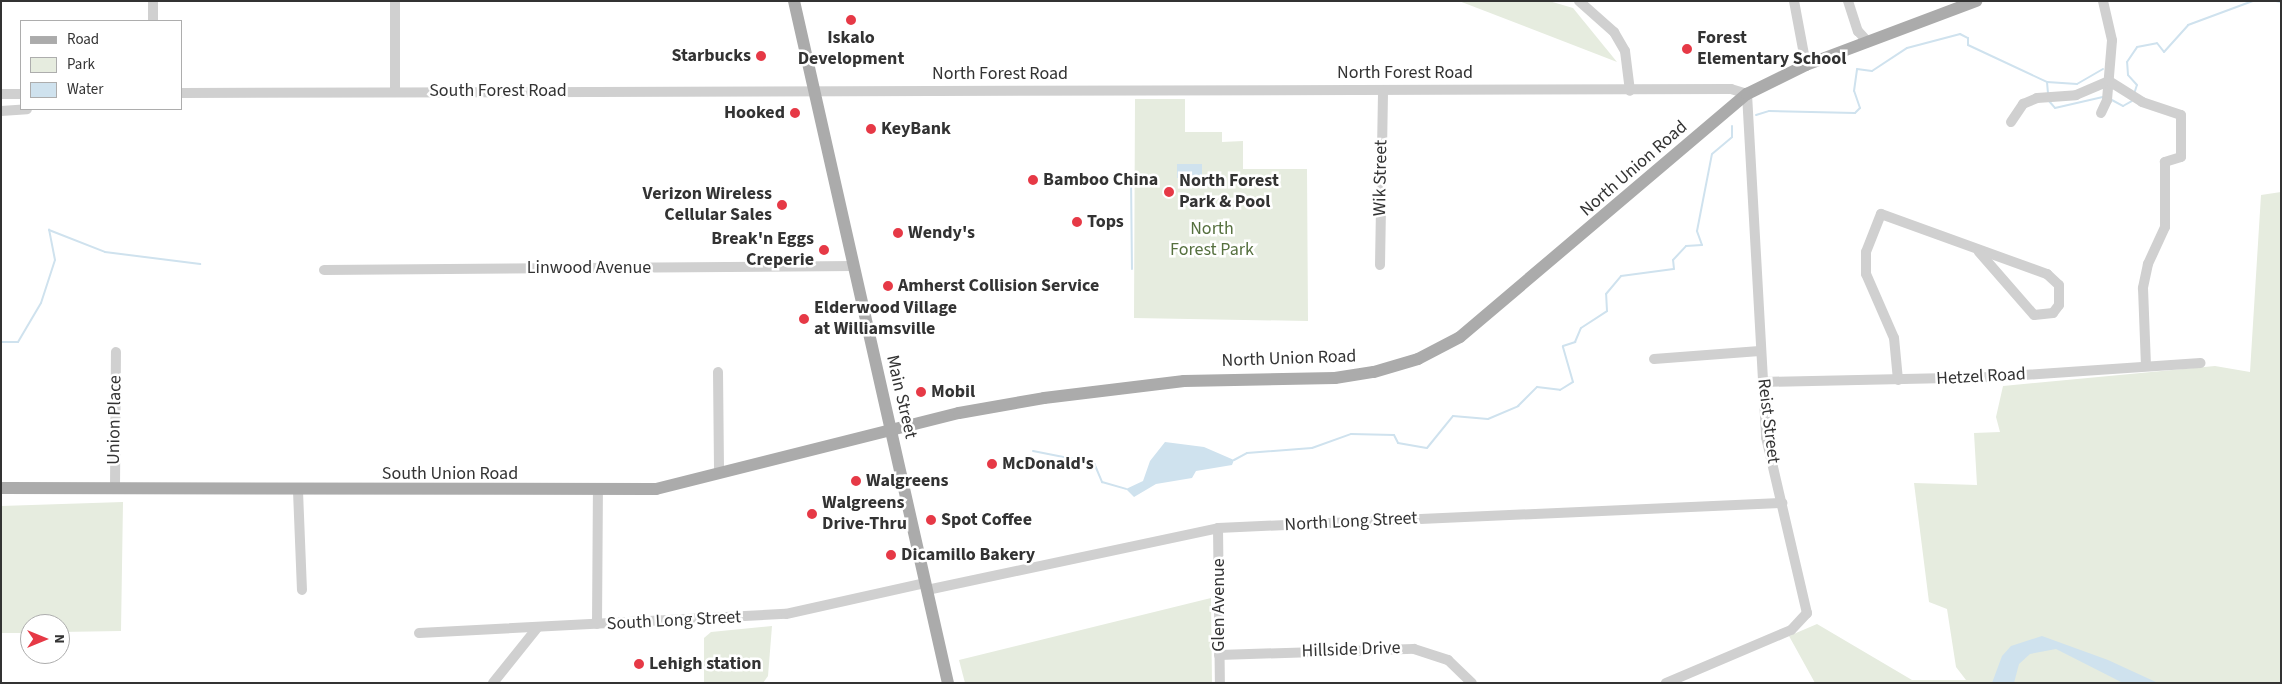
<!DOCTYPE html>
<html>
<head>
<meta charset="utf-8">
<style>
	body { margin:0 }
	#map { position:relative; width:2282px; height:684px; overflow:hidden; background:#fff; font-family:"Source Sans 3",sans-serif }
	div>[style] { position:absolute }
	.green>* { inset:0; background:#e6ecdf }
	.water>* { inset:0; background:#cfe2ee }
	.stream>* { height:2px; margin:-1px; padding:0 1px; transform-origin:1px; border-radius:1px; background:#cfe2ee }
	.minor>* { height:10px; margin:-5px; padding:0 5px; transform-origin:5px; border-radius:5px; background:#d0d0d0 }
	.major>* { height:12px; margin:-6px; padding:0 6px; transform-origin:6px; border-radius:6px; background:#ababab }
	.dots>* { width:14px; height:14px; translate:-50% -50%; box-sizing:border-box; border:2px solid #fff; border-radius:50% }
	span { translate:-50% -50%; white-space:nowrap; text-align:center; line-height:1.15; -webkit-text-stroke:5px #fff; paint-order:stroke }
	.poi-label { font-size:18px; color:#333; font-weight:700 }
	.left { translate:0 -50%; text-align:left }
	.right { translate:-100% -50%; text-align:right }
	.street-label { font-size:18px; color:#333 }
	.park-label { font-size:18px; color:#56703f }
	.frame { position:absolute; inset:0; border:2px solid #333; pointer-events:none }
	.legend { position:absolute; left:20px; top:20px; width:162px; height:90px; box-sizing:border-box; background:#fff; border:1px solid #adadad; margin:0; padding:6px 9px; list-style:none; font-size:15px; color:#333 }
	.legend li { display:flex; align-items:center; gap:10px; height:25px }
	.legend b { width:25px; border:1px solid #adadad }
	.north { position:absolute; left:20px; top:614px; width:50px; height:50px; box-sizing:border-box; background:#fff; border:1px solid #adadad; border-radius:50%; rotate:90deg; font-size:14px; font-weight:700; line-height:20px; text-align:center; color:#333 }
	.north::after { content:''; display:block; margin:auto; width:18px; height:22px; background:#e63946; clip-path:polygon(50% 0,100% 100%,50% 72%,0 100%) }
</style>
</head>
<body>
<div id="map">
	<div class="green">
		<div style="clip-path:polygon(1459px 1px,1549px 1px,1573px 8px,1617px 62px)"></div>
		<div style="clip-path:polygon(1135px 99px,1185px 99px,1185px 132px,1222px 132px,1222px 142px,1243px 141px,1243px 169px,1307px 169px,1308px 321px,1134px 318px)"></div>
		<div style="clip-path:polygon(2281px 192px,2281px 683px,1815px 683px,1789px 636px,1817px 624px,1912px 680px,1966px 680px,1956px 667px,1947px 609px,1929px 602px,1914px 483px,1977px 485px,1974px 433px,2000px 432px,1996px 417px,2003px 386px,2215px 366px,2250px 372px,2261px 195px)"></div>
		<div style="clip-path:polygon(123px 502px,121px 631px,60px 632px,60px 624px,30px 624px,30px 633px,1px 633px,1px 506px)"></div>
		<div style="clip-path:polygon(1211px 598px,1212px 683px,965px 683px,959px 660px)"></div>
		<div style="clip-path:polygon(772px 626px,768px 676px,763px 683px,704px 683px,704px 638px,711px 632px)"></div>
	</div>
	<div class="water">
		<div style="clip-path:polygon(1177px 164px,1202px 164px,1202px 186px,1194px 186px,1193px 178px,1177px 178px)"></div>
		<div style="clip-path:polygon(1165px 442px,1204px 447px,1234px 460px,1232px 465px,1196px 471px,1192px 478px,1156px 484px,1134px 497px,1126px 489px,1143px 481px,1150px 461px)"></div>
		<div style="clip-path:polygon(2042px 636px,2108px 660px,2158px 683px,2123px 683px,2056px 649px,2030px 654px,2019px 664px,2014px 683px,1992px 683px,2002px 656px,2011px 646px)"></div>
	</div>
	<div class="stream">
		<div style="left:2276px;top:1px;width:5px;rotate:11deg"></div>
		<div style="left:2047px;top:82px;width:30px;rotate:4deg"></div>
		<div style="left:2077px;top:84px;width:30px;rotate:-30deg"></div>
		<div style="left:2134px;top:94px;width:9px;rotate:-72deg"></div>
		<div style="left:2137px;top:85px;width:13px;rotate:-132deg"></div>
		<div style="left:2128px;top:75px;width:13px;rotate:-94deg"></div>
		<div style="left:2127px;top:62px;width:18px;rotate:-56deg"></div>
		<div style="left:2137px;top:47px;width:20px;rotate:-11deg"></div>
		<div style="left:2157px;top:43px;width:11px;rotate:52deg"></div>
		<div style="left:2164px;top:52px;width:36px;rotate:-48deg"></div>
		<div style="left:2188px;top:25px;width:69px;rotate:-20.3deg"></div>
		<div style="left:2110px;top:99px;width:15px;rotate:28deg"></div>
		<div style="left:2123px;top:106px;width:10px;rotate:-29deg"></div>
		<div style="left:2049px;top:101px;width:9px;rotate:49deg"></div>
		<div style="left:2055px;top:108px;width:49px;rotate:-12.9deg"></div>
		<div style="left:1756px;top:115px;width:14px;rotate:-17deg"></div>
		<div style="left:1769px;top:111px;width:86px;rotate:1.3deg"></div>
		<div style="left:1855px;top:113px;width:7px;rotate:-45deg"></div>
		<div style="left:1860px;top:108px;width:18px;rotate:-109deg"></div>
		<div style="left:1854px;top:91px;width:22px;rotate:-82deg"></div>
		<div style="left:1857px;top:69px;width:15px;rotate:8deg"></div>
		<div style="left:1872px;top:71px;width:42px;rotate:-33.3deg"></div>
		<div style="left:1907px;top:48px;width:55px;rotate:-14.8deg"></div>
		<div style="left:1960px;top:34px;width:9px;rotate:27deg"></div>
		<div style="left:1968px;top:38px;width:7px;rotate:90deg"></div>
		<div style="left:1968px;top:45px;width:87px;rotate:25.1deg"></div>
		<div style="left:2047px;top:82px;width:11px;rotate:85deg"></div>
		<div style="left:1131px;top:177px;width:92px;rotate:89.4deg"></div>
		<div style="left:1px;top:342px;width:17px"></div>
		<div style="left:18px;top:342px;width:45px;rotate:-59.5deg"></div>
		<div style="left:41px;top:303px;width:45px;rotate:-72deg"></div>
		<div style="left:55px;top:260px;width:31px;rotate:-101deg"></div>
		<div style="left:49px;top:230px;width:60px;rotate:21.4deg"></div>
		<div style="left:105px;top:252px;width:96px;rotate:7.2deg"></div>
		<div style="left:1033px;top:451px;width:62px;rotate:11.1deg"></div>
		<div style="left:1094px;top:463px;width:21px;rotate:67deg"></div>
		<div style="left:1102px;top:482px;width:25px;rotate:16deg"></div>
		<div style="left:1234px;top:460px;width:15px;rotate:-28deg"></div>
		<div style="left:1247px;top:453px;width:65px;rotate:-4.4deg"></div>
		<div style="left:1312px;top:448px;width:41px;rotate:-19.7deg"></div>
		<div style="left:1351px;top:434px;width:43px;rotate:1.3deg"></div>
		<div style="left:1394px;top:435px;width:9px;rotate:63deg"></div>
		<div style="left:1398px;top:443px;width:29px;rotate:10deg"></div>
		<div style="left:1427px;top:448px;width:41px;rotate:-50.9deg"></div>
		<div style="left:1453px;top:416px;width:35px;rotate:5deg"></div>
		<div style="left:1488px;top:419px;width:33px;rotate:-23deg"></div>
		<div style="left:1518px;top:406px;width:27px;rotate:-45deg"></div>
		<div style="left:1537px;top:387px;width:23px;rotate:7deg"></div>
		<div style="left:1560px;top:390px;width:15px;rotate:-32deg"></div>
		<div style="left:1573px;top:382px;width:37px;rotate:-106deg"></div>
		<div style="left:1563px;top:346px;width:13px;rotate:-18deg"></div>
		<div style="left:1575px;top:342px;width:15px;rotate:-67deg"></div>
		<div style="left:1581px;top:328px;width:31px;rotate:-33deg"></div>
		<div style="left:1607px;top:311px;width:17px;rotate:-93deg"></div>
		<div style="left:1606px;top:294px;width:23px;rotate:-50deg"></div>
		<div style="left:1621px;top:276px;width:53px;rotate:-7.5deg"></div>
		<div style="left:1674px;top:269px;width:9px;rotate:-96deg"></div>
		<div style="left:1673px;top:260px;width:19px;rotate:-47deg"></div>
		<div style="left:1686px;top:246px;width:16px;rotate:-4deg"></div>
		<div style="left:1702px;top:245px;width:15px;rotate:-110deg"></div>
		<div style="left:1697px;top:231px;width:78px;rotate:-79deg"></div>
		<div style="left:1712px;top:154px;width:26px;rotate:-40deg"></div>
		<div style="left:1732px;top:137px;width:11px;rotate:-90deg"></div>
	</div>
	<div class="minor">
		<div style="left:153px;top:1px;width:20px;rotate:90deg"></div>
		<div style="left:395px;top:1px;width:90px;rotate:90deg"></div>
		<div style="left:1579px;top:1px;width:47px;rotate:41.5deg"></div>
		<div style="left:1614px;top:32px;width:22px;rotate:60deg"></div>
		<div style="left:1625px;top:51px;width:40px;rotate:82.9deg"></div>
		<div style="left:1794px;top:1px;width:65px;rotate:79.4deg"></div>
		<div style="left:1848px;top:1px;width:32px;rotate:72deg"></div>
		<div style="left:1858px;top:31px;width:15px;rotate:48deg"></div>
		<div style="left:181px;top:93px;width:1550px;rotate:-0.15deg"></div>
		<div style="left:1731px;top:89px;width:17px;rotate:17deg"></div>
		<div style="left:1747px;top:94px;width:344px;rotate:86.8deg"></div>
		<div style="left:1766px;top:437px;width:181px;rotate:76.9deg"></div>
		<div style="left:1807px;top:613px;width:23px;rotate:133deg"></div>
		<div style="left:1791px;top:630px;width:136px;rotate:157deg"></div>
		<div style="left:1px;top:94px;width:20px"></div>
		<div style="left:1px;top:111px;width:26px;rotate:-4deg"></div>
		<div style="left:2101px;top:113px;width:14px;rotate:-65deg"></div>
		<div style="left:2107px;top:100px;width:60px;rotate:-85.2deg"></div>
		<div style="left:2112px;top:40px;width:40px;rotate:-103deg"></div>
		<div style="left:2011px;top:122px;width:22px;rotate:-56deg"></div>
		<div style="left:2023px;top:104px;width:15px;rotate:-23deg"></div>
		<div style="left:2037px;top:98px;width:39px;rotate:-4deg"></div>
		<div style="left:2076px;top:95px;width:36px;rotate:-23deg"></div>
		<div style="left:2109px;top:81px;width:39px;rotate:32deg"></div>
		<div style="left:2142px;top:102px;width:41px;rotate:18.4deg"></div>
		<div style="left:2181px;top:115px;width:42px;rotate:90deg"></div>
		<div style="left:2181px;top:157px;width:17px;rotate:163deg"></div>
		<div style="left:2165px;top:162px;width:65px;rotate:90deg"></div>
		<div style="left:2165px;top:227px;width:41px;rotate:114.7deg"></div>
		<div style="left:2148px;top:264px;width:25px;rotate:102deg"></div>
		<div style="left:2143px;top:288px;width:78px;rotate:87.8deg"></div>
		<div style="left:1380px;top:265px;width:175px;rotate:-89deg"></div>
		<div style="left:324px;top:270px;width:530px;rotate:-0.43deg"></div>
		<div style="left:1654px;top:359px;width:106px;rotate:-4.3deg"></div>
		<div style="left:718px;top:372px;width:101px;rotate:89.4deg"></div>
		<div style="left:1898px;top:380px;width:42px;rotate:-95.4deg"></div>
		<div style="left:1894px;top:338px;width:70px;rotate:-113.6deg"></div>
		<div style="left:1866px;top:274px;width:22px;rotate:-90deg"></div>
		<div style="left:1866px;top:252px;width:41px;rotate:-68.5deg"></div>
		<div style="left:1881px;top:214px;width:177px;rotate:19.9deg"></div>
		<div style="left:2047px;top:274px;width:16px;rotate:43deg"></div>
		<div style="left:2059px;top:285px;width:20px;rotate:90deg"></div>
		<div style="left:2059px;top:305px;width:10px;rotate:127deg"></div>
		<div style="left:2053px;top:313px;width:19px;rotate:174deg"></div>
		<div style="left:2034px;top:315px;width:84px;rotate:-131.1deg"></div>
		<div style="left:1762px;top:382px;width:233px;rotate:-1.2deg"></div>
		<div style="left:1995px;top:377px;width:206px;rotate:-3.9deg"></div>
		<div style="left:115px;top:488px;width:136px;rotate:-89.6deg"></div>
		<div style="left:298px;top:491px;width:99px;rotate:87.7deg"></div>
		<div style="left:1218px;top:528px;width:155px;rotate:89.3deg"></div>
		<div style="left:927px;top:590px;width:298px;rotate:-12deg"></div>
		<div style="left:1218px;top:528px;width:565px;rotate:-2.54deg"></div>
		<div style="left:597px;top:624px;width:133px;rotate:-89.6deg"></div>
		<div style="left:419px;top:633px;width:367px;rotate:-3deg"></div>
		<div style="left:786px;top:614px;width:142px;rotate:-12.6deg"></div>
		<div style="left:1219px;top:655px;width:195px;rotate:-1.8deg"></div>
		<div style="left:1414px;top:649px;width:36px;rotate:18deg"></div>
		<div style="left:1448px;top:660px;width:33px;rotate:44deg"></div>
		<div style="left:493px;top:683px;width:70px;rotate:-51.3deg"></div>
	</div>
	<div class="major">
		<div style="left:794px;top:1px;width:699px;rotate:77.28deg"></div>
		<div style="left:1px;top:488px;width:655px;rotate:0.09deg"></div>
		<div style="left:656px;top:489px;width:312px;rotate:-14.1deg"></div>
		<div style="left:959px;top:413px;width:86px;rotate:-10deg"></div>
		<div style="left:1044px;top:398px;width:141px;rotate:-6.9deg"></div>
		<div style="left:1184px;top:381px;width:151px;rotate:-1.1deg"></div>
		<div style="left:1335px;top:378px;width:39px;rotate:-9deg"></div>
		<div style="left:1374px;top:372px;width:46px;rotate:-16.5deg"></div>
		<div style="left:1418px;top:359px;width:47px;rotate:-27.6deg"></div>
		<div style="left:1460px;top:337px;width:376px;rotate:-40.3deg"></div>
		<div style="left:1747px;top:94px;width:66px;rotate:-26.2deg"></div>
		<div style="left:1806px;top:65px;width:182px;rotate:-20.6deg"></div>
	</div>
	<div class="dots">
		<div style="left:851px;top:20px;background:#e63946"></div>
		<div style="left:1687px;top:49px;background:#e63946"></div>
		<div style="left:761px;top:56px;background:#e63946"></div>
		<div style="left:795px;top:113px;background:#e63946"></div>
		<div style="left:871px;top:129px;background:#e63946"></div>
		<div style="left:1033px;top:180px;background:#e63946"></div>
		<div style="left:1169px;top:192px;background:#e63946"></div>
		<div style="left:782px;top:205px;background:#e63946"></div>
		<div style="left:1077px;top:222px;background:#e63946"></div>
		<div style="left:898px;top:233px;background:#e63946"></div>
		<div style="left:824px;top:250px;background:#e63946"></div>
		<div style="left:888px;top:286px;background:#e63946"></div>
		<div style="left:804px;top:319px;background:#e63946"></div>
		<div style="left:921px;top:392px;background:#e63946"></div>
		<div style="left:992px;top:464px;background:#e63946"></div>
		<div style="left:856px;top:481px;background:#e63946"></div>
		<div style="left:812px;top:514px;background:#e63946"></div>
		<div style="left:931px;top:520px;background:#e63946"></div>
		<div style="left:891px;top:555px;background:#e63946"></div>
		<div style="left:639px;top:664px;background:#e63946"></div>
	</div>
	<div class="poi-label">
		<span style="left:851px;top:49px">Iskalo<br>Development</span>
		<span class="left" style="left:1697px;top:49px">Forest<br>Elementary School</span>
		<span class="right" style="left:751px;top:56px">Starbucks</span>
		<span class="right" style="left:785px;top:113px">Hooked</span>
		<span class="left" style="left:881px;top:129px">KeyBank</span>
		<span class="left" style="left:1043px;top:180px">Bamboo China</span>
		<span class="left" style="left:1179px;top:192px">North Forest<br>Park &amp; Pool</span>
		<span class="right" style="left:772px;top:205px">Verizon Wireless<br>Cellular Sales</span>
		<span class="left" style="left:1087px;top:222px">Tops</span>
		<span class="left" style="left:908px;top:233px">Wendy's</span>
		<span class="right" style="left:814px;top:250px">Break'n Eggs<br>Creperie</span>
		<span class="left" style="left:898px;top:286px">Amherst Collision Service</span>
		<span class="left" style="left:814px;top:319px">Elderwood Village<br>at Williamsville</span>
		<span class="left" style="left:931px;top:392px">Mobil</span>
		<span class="left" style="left:1002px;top:464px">McDonald's</span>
		<span class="left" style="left:866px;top:481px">Walgreens</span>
		<span class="left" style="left:822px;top:514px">Walgreens<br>Drive-Thru</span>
		<span class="left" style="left:941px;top:520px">Spot Coffee</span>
		<span class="left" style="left:901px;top:555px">Dicamillo Bakery</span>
		<span class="left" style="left:649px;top:664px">Lehigh station</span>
	</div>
	<div class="street-label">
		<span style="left:1405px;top:73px">North Forest Road</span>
		<span style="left:1000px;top:74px">North Forest Road</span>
		<span style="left:498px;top:91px">South Forest Road</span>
		<span style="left:1634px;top:169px;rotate:-41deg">North Union Road</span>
		<span style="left:1381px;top:178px;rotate:-89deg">Wik Street</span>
		<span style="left:589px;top:268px">Linwood Avenue</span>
		<span style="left:1289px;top:359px;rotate:-2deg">North Union Road</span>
		<span style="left:1981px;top:377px;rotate:-3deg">Hetzel Road</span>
		<span style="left:901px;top:397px;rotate:77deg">Main Street</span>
		<span style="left:115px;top:420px;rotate:-89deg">Union Place</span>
		<span style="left:1768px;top:421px;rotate:83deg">Reist Street</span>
		<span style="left:450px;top:474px">South Union Road</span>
		<span style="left:1351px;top:522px;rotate:-3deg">North Long Street</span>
		<span style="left:1219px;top:605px;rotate:-90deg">Glen Avenue</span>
		<span style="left:674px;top:621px;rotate:-3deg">South Long Street</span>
		<span style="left:1351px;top:650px;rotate:-2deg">Hillside Drive</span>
	</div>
	<div class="park-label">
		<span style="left:1212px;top:240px">North<br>Forest Park</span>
	</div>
	<div class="frame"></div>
	<ul class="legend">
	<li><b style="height:6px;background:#ababab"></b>Road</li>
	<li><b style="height:14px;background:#e6ecdf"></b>Park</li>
	<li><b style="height:14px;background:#cfe2ee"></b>Water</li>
	</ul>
	<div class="north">N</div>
</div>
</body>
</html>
